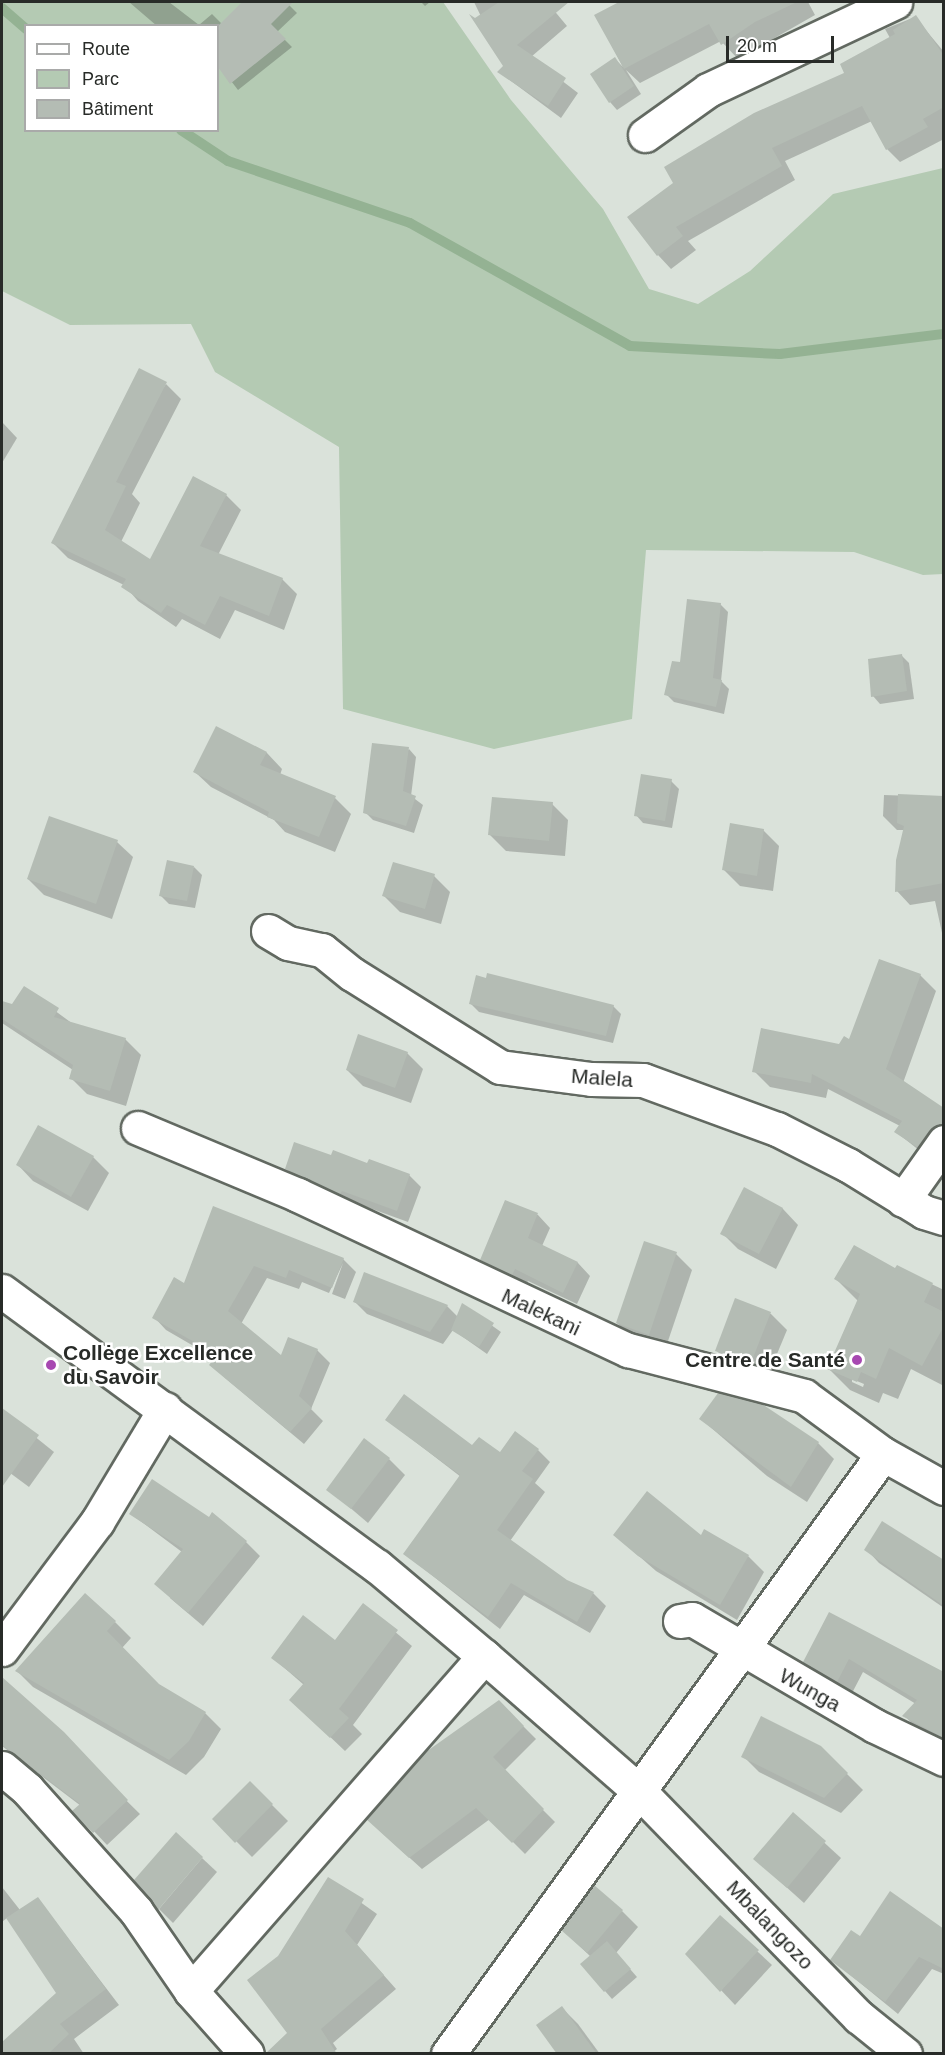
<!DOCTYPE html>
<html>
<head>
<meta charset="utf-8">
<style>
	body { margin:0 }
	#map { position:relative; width:945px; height:2055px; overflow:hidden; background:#dae2da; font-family:Helvetica,sans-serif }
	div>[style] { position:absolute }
	.green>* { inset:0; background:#b4cab3 }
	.shadow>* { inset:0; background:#0003 }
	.stream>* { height:10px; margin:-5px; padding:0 5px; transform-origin:5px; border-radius:5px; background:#94b293 }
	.building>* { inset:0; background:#b4bcb4 }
	.roads { filter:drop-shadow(2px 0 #626961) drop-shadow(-2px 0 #626961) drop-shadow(0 2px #626961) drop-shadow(0 -2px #626961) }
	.minor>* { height:33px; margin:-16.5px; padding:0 16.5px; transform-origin:16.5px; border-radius:16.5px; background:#fff }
	.dots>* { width:16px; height:16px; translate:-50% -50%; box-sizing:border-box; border:3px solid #fff; border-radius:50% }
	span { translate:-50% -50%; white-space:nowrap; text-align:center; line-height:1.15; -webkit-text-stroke:5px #fff; paint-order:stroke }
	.street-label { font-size:21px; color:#282b28 }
	.poi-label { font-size:21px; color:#282b28; font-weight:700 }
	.left { translate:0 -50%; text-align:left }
	.right { translate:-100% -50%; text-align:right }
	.frame { position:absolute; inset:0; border:3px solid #282b28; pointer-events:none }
	.legend { position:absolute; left:24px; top:24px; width:195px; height:108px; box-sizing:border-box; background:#fff; border:2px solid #a9aaa9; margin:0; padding:8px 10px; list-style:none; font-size:18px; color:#282b28 }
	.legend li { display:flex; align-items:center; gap:12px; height:30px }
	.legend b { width:30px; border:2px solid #a9aaa9 }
	.scale { position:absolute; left:726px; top:36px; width:108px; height:27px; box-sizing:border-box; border:3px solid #282b28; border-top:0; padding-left:8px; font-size:18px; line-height:21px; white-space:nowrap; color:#282b28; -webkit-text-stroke:4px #fff; paint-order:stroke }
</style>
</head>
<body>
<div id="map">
	<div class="green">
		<div style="clip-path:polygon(evenodd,2px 2px,443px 2px,511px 100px,603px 209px,649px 289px,698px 304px,750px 271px,833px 194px,943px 168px,943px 574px,923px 575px,854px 552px,646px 550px,632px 719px,494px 749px,343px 709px,339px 447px,215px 372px,191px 324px,70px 325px,2px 291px,2px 2px,26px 26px,218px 26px,218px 130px,26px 130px,26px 26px)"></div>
	</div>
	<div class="shadow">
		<div style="clip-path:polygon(129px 2px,169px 2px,199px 25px,212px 14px,222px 24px,244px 2px,286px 2px,297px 13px,277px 32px,292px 47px,238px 90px,218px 64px,218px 26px,157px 26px)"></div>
		<div style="clip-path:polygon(421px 2px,430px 2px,425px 6px)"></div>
		<div style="clip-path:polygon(474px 2px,547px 2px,567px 26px,531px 57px,578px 93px,561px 118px,499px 72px,505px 66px)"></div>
		<div style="clip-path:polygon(622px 2px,808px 2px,815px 15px,738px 59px,721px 41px,640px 83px,626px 70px,641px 94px,617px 110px,610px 102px,615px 59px,623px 67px,596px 15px)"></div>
		<div style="clip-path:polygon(915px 17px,944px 52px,944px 139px,900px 162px,887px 149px,872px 121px,785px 161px,795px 180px,688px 241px,696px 250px,671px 269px,658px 255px,629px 217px,846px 74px,890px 38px,885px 29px)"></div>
		<div style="clip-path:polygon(166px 384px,181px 399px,132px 494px,140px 503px,121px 542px,150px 562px,226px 495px,241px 510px,218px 555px,282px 579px,297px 594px,284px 630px,235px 610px,220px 639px,182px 619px,176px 627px,138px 601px,124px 585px,68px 558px,53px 543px)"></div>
		<div style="clip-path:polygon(2px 422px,17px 438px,2px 463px)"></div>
		<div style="clip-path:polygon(720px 604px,728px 612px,721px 681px,729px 689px,724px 714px,674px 702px,666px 694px)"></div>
		<div style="clip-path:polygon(901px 655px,909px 663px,914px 699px,880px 704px,873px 696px)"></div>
		<div style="clip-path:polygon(217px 728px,267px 753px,282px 769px,280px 775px,335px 798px,351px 814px,335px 852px,285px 832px,274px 820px,211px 787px,195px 772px)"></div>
		<div style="clip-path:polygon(409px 749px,416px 757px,411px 796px,423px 805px,414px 833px,373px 820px,365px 812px)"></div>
		<div style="clip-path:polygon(671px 781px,679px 789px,672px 828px,643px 823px,636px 815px)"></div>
		<div style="clip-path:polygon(884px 795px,944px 797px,944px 942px,935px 901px,910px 905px,897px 891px,905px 830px,897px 830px,883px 816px)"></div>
		<div style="clip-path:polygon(552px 804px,568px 820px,565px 856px,506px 851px,490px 835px)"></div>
		<div style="clip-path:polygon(763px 830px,779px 846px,773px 891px,740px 886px,724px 870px)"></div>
		<div style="clip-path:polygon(117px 842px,133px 857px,112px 919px,44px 895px,28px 879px)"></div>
		<div style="clip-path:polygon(194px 867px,202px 875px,195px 908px,169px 904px,161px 896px)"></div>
		<div style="clip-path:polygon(434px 876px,450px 892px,441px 924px,400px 912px,384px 896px)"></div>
		<div style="clip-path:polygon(920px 975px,936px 991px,903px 1083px,944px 1110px,944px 1148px,934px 1162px,896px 1132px,900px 1126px,828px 1089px,826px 1098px,770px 1087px,754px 1071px,850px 1041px)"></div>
		<div style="clip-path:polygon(24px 988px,73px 1024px,125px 1039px,141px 1055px,126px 1106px,87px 1094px,71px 1078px,73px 1070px,2px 1023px,2px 1002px,13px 1006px)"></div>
		<div style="clip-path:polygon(471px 1004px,613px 1006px,621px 1014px,613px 1043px,479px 1012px)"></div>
		<div style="clip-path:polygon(407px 1053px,423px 1069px,411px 1103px,363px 1086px,347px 1070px)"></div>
		<div style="clip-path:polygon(93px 1157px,109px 1173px,88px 1211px,33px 1181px,18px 1165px)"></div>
		<div style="clip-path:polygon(332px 1157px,409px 1175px,421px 1187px,408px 1222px,353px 1202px,352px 1205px,298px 1181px,287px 1169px)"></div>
		<div style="clip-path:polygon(745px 1189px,783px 1209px,798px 1225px,776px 1269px,738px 1249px,722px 1233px)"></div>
		<div style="clip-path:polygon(506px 1201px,538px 1215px,550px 1228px,542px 1246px,578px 1263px,590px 1276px,577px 1304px,528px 1281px,525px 1287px,495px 1272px,482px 1259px)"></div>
		<div style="clip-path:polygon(214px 1208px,343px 1259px,356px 1272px,345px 1299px,332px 1294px,343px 1263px,329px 1293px,302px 1282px,299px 1289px,267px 1278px,241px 1324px,282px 1358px,317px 1350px,330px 1363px,311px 1409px,323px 1421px,304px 1444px,224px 1377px,216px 1359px,166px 1330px,154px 1317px,185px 1285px)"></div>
		<div style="clip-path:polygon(676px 1254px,692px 1270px,665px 1350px,633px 1339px,617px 1323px)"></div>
		<div style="clip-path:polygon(evenodd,898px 1268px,944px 1290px,944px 1386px,911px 1369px,898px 1399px,883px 1393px,879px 1403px,850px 1390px,828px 1368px,858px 1301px,836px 1279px,898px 1268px,852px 1379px,864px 1384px,863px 1387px,852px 1382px,852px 1379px)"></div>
		<div style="clip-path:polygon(736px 1300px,771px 1314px,787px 1330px,767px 1378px,733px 1367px,717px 1351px)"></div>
		<div style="clip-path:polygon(354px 1301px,447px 1306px,458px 1317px,463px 1305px,501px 1332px,487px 1354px,453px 1330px,443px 1344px,367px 1314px)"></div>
		<div style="clip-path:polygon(761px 1406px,818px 1443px,834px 1459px,807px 1502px,767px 1476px,701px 1419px)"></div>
		<div style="clip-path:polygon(2px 1410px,54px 1452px,29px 1487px,2px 1467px)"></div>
		<div style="clip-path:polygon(387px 1420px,500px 1454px,538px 1450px,550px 1462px,535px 1483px,545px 1492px,510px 1541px,566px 1581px,593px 1593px,606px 1606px,590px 1633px,524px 1595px,500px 1629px,405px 1554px,461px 1477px)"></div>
		<div style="clip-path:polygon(389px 1459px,405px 1475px,368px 1523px,328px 1489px)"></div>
		<div style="clip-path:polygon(131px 1514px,246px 1542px,260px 1556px,203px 1626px,170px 1598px,182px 1552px)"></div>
		<div style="clip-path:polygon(615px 1535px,701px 1537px,748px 1556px,764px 1572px,737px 1620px,656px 1571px)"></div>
		<div style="clip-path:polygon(866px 1549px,944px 1561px,944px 1608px,879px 1563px)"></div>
		<div style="clip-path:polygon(363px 1605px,412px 1646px,353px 1725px,362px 1734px,345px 1751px,306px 1714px,304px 1685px,273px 1658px,335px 1642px)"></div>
		<div style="clip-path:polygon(830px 1614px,944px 1677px,944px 1743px,918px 1730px,905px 1716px,916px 1704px,863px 1672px,851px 1695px,819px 1676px,805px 1662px)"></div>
		<div style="clip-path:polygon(115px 1622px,131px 1638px,122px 1648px,159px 1686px,205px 1713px,221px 1729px,204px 1757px,186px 1775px,33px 1687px,17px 1671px)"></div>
		<div style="clip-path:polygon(16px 1692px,140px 1814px,107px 1845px,75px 1811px,81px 1806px,2px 1746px,2px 1712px)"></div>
		<div style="clip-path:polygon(499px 1702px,536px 1739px,504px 1771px,555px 1822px,525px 1854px,490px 1819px,422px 1869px,380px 1831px)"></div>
		<div style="clip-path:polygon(820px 1747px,863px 1790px,841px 1813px,759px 1772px,743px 1756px)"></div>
		<div style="clip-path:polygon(250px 1783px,288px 1821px,252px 1857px,214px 1819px)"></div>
		<div style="clip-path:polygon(793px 1814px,841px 1858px,804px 1903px,755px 1859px)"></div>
		<div style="clip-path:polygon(202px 1858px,217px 1872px,173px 1923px,159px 1909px)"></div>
		<div style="clip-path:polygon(328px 1879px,377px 1914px,357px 1945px,396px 1989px,333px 2043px,337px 2049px,331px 2054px,279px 1957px)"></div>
		<div style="clip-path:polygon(2px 1887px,20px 1910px,38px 1899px,119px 2005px,74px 2039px,84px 2054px,2px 2054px,2px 2044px,58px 1994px,8px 1917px,2px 1922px)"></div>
		<div style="clip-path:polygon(622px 1911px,638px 1927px,616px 1953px,637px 1977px,612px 1999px,605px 1991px,591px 1957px,563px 1930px)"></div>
		<div style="clip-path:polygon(720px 1917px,772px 1965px,735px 2005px,687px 1954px)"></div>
		<div style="clip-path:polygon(944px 1932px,944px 1974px,932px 1969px,898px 2014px,832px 1960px,860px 1938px)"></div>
		<div style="clip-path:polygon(562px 2008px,578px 2024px,600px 2054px,558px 2054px)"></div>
	</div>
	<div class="stream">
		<div style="left:2px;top:8px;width:32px;rotate:41deg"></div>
		<div style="left:181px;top:130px;width:56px;rotate:33.4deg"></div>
		<div style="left:228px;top:161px;width:192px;rotate:18.8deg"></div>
		<div style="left:410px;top:223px;width:252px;rotate:29.2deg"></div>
		<div style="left:630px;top:346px;width:150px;rotate:3.1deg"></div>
		<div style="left:780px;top:354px;width:165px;rotate:-7deg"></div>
	</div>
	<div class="building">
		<div style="clip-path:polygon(242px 2px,293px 2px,271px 24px,286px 39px,230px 84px,218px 67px,218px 26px)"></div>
		<div style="clip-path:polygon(499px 2px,569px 2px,517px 45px,566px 78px,548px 106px,497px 72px,503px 66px,469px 14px,475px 18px)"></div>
		<div style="clip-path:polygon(619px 2px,797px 2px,755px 22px,721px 45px,709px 24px,624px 69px,594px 15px)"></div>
		<div style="clip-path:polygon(916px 15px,944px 56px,944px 107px,923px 119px,928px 127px,886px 150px,862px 106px,772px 148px,782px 166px,676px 227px,683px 236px,657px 256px,627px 217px,673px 183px,664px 167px,754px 113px,844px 73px,840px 64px,895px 34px,893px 30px)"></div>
		<div style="clip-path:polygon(615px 57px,634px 86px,609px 103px,590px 74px)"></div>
		<div style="clip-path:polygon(139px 368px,167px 382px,116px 482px,126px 486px,105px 530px,150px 559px,193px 476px,227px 494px,200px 546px,283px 578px,269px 616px,220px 596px,205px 625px,167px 605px,161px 613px,121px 587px,126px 579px,51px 543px)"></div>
		<div style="clip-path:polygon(687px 599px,721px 603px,713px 678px,722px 680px,716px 707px,664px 695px,672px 661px,680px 662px)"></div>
		<div style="clip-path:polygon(902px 654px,907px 691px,871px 697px,868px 659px)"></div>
		<div style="clip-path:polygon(216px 726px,267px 752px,260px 765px,336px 796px,319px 837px,267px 817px,269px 812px,193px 772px)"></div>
		<div style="clip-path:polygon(372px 743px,409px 747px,403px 791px,416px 796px,406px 826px,363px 813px)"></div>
		<div style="clip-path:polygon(641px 774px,672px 779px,665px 821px,634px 816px)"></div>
		<div style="clip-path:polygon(898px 794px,944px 796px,944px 883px,895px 892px,896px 860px,904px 826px,897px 823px)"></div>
		<div style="clip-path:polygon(492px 797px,553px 802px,549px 841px,488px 835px)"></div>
		<div style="clip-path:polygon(49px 816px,118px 840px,96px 904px,27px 879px)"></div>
		<div style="clip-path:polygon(730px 823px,764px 829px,757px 876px,722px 870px)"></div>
		<div style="clip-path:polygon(167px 860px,194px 866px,187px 901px,159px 896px)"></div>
		<div style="clip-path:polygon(393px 862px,435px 874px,425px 909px,382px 896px)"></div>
		<div style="clip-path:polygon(879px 959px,921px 974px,886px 1069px,944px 1108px,944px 1124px,929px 1131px,917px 1147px,894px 1132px,902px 1121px,812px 1074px,811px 1083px,752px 1072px,761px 1028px,839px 1044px,844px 1036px,849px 1039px)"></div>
		<div style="clip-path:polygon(487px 973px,614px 1005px,606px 1036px,469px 1004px,476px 975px,486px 978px)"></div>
		<div style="clip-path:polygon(24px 986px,59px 1008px,54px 1017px,126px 1038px,110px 1091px,69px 1079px,73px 1065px,2px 1019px,2px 1001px,12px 1004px)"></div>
		<div style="clip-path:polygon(358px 1034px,408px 1052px,395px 1088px,346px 1070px)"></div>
		<div style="clip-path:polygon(38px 1125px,94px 1156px,71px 1197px,16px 1165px)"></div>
		<div style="clip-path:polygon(294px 1142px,331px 1155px,333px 1150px,367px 1163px,369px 1159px,410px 1174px,397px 1211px,342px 1191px,340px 1194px,285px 1169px)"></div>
		<div style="clip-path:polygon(744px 1187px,783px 1208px,759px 1254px,720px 1234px)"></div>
		<div style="clip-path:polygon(505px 1200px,538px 1213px,528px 1238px,578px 1262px,563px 1293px,515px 1269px,512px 1275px,480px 1260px)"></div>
		<div style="clip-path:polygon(213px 1206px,344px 1258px,332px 1288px,289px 1270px,286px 1278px,254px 1266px,228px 1311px,281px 1355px,288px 1337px,318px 1349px,299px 1396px,312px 1408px,290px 1432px,209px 1365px,217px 1355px,152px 1318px,174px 1277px,184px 1283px)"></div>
		<div style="clip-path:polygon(644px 1241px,677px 1252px,649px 1335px,616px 1323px)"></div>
		<div style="clip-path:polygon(854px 1245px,895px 1268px,897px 1265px,933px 1283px,924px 1302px,944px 1312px,944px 1326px,922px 1366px,889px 1348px,876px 1379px,861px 1372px,857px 1382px,827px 1369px,860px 1294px,834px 1279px)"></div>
		<div style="clip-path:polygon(364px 1272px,448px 1305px,430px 1332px,353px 1302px)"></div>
		<div style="clip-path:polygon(735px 1298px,771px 1312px,751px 1363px,715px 1351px)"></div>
		<div style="clip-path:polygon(462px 1303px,494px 1323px,479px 1347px,451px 1330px)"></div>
		<div style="clip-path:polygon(718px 1393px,762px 1404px,819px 1442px,791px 1487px,699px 1419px)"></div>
		<div style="clip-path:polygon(404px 1394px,472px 1445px,479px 1437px,500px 1452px,515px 1431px,539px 1449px,522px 1471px,533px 1479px,497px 1530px,567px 1580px,594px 1592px,577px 1622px,511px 1583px,488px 1617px,403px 1554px,460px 1475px,385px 1420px)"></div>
		<div style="clip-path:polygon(2px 1408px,39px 1435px,2px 1487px)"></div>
		<div style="clip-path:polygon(364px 1438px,390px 1458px,351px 1509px,326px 1490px)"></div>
		<div style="clip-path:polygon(152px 1479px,209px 1517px,212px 1512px,247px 1541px,188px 1613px,154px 1584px,183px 1549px,129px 1514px)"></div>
		<div style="clip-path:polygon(647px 1491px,701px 1535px,704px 1529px,749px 1555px,720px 1605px,638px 1556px,613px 1535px)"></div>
		<div style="clip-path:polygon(882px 1521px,944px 1560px,944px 1606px,864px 1550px)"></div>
		<div style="clip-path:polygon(85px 1593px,116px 1621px,107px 1631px,159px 1684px,206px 1712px,189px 1741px,169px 1760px,15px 1671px)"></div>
		<div style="clip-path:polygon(363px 1603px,398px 1630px,339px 1709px,349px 1718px,330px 1738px,289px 1700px,304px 1683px,271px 1658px,303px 1615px,335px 1640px)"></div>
		<div style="clip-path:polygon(829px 1612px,944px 1672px,944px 1738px,902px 1716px,917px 1700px,849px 1659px,837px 1682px,803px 1662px)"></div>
		<div style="clip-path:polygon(2px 1677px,64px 1732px,128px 1800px,93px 1833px,72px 1811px,80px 1804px,2px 1745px)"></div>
		<div style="clip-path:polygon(499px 1700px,524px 1726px,493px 1757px,544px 1809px,512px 1843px,476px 1808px,409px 1858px,366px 1819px,423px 1754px)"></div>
		<div style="clip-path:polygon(761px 1716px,821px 1746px,848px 1773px,824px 1798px,741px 1757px)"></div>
		<div style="clip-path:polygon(250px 1781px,273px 1804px,235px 1843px,212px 1819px)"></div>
		<div style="clip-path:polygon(793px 1812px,826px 1841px,787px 1888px,753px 1859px)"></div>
		<div style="clip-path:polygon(176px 1832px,203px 1857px,158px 1910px,134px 1880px)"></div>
		<div style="clip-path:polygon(328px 1877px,364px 1899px,345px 1931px,384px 1975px,321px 2029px,337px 2054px,265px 2054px,287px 2033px,247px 1980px,278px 1956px)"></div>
		<div style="clip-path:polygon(594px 1885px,623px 1910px,587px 1953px,561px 1930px)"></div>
		<div style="clip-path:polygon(890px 1891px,944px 1929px,944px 1969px,919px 1957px,885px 2002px,830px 1960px,851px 1930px,860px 1936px)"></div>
		<div style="clip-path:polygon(38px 1897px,106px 1989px,60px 2024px,69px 2034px,48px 2054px,2px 2054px,2px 2042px,56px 1993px,6px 1918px)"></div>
		<div style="clip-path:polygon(720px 1915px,759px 1950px,720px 1992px,685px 1954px)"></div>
		<div style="clip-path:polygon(607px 1941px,631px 1969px,604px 1992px,580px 1964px)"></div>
		<div style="clip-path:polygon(562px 2006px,597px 2054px,557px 2054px,536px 2025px)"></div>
	</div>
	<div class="roads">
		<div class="minor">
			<div style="left:645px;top:135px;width:77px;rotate:-35.5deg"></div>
			<div style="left:708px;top:90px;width:207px;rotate:-25.2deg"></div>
			<div style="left:268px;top:931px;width:23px;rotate:31deg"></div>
			<div style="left:288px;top:943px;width:35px;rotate:12deg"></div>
			<div style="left:322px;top:950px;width:38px;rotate:39deg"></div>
			<div style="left:352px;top:974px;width:175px;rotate:32.1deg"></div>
			<div style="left:500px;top:1067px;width:92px;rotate:7.5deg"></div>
			<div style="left:591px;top:1079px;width:52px;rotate:1.1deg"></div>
			<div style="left:643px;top:1080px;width:143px;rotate:20.1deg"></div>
			<div style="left:777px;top:1129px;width:80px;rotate:26.9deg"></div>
			<div style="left:848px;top:1165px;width:89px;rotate:31.7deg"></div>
			<div style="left:924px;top:1212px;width:21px;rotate:17deg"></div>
			<div style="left:138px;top:1128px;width:173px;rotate:22.7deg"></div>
			<div style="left:298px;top:1195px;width:365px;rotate:25.2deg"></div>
			<div style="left:628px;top:1350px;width:182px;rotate:14.6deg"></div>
			<div style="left:804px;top:1396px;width:98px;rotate:36.3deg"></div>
			<div style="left:883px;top:1454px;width:70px;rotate:29.1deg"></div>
			<div style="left:903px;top:1200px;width:71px;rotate:-54.7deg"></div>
			<div style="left:2px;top:1291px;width:465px;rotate:36.3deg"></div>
			<div style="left:377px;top:1566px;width:140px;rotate:40.1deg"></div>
			<div style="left:484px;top:1656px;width:207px;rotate:41.1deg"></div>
			<div style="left:640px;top:1792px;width:314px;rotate:45.8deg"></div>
			<div style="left:859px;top:2017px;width:59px;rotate:38.8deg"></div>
			<div style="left:680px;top:1621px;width:12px;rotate:-9deg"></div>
			<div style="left:692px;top:1619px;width:212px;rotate:30.3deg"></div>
			<div style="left:875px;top:1726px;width:76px;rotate:25.6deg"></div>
			<div style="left:2px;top:1649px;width:159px;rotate:-53.2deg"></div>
			<div style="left:97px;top:1522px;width:132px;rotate:-59deg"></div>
			<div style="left:2px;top:1768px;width:33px;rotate:40deg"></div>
			<div style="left:27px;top:1789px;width:164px;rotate:48.2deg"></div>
			<div style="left:136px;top:1911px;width:97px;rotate:55.5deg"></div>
			<div style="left:191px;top:1991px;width:84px;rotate:48.4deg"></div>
			<div style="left:191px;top:1991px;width:445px;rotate:-48.8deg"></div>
			<div style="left:448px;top:2054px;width:741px;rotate:-54.06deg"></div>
		</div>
	</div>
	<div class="dots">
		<div style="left:857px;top:1360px;background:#a748b1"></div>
		<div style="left:51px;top:1365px;background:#a748b1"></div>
	</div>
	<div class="street-label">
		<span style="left:602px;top:1078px;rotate:4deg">Malela</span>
		<span style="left:541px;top:1312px;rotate:25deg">Malekani</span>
		<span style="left:810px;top:1690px;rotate:29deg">Wunga</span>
		<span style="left:770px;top:1925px;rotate:46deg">Mbalangozo</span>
	</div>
	<div class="poi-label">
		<span class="left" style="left:63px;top:1365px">Collėge Excellence<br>du Savoir</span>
		<span class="right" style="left:845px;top:1360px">Centre de Santé</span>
	</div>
	<div class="frame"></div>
	<ul class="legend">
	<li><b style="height:8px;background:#fff"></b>Route</li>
	<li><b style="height:16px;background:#b4cab3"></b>Parc</li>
	<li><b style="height:16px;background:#b4bcb4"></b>Bâtiment</li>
	</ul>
	<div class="scale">20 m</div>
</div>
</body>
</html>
